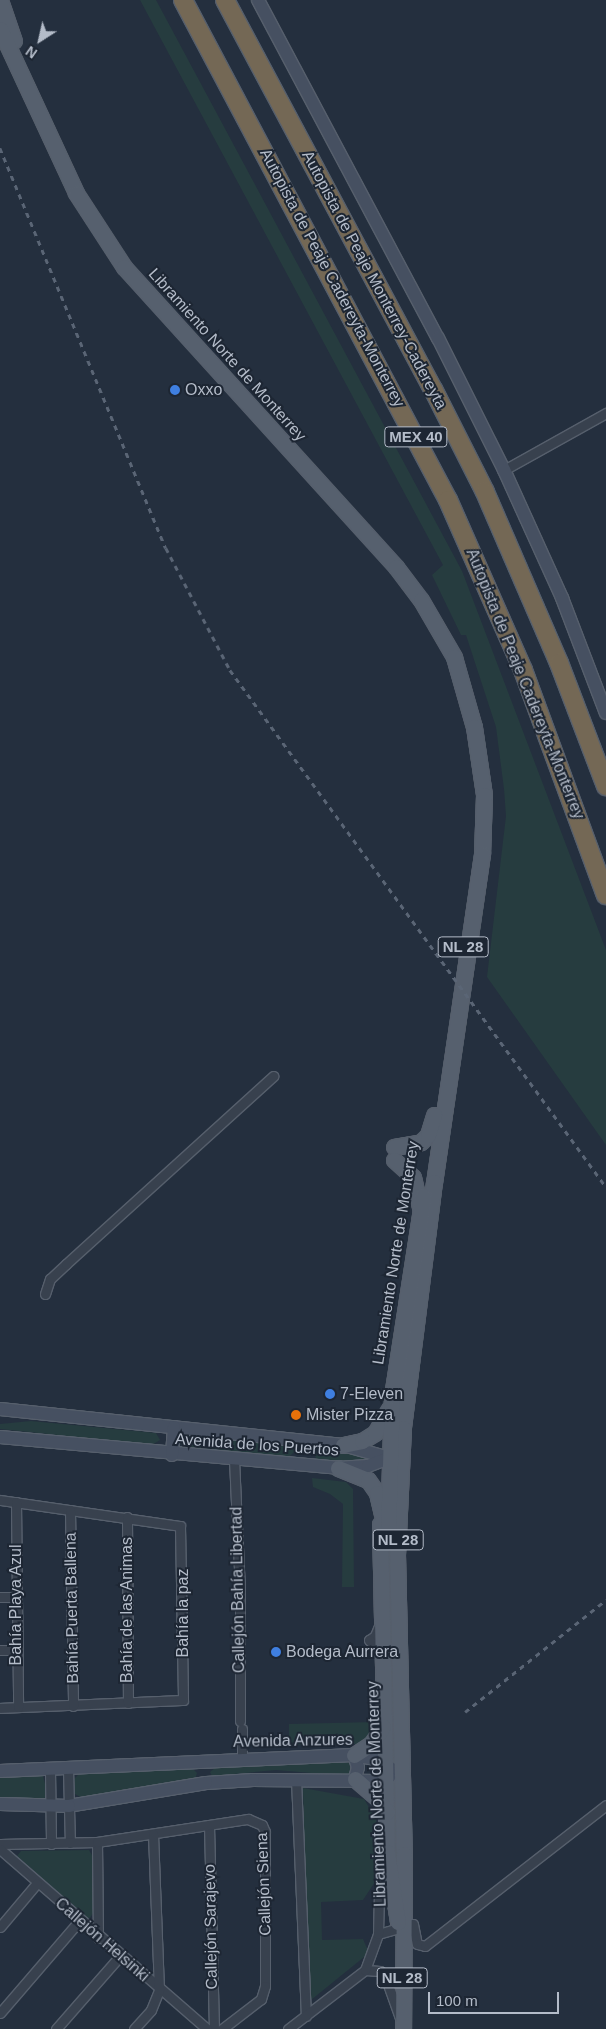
<!DOCTYPE html>
<html>
<head>
<meta charset="utf-8">
<style>
	body { margin:0 }
	#map { position:relative; width:606px; height:2029px; overflow:hidden; background:#242f3e; font-family:Helvetica,sans-serif }
	div>[style] { position:absolute }
	.green>* { inset:0; background:#263c3f }
	.roads { filter:drop-shadow(1px 0 #565f6c) drop-shadow(-1px 0 #565f6c) drop-shadow(0 1px #565f6c) drop-shadow(0 -1px #565f6c) }
	.street>* { height:9px; margin:-4.5px; padding:0 4.5px; transform-origin:4.5px; border-radius:4.5px; background:#38414e }
	.secondary>* { height:12px; margin:-6px; padding:0 6px; transform-origin:6px; border-radius:6px; background:#465061 }
	.primary>* { height:15px; margin:-7.5px; padding:0 7.5px; transform-origin:7.5px; border-radius:7.5px; background:#56606e }
	.highway>* { height:18px; margin:-9px; padding:0 9px; transform-origin:9px; border-radius:9px; background:#746855 }
	.rail>* { height:2.5px; margin-top:-1.25px; transform-origin:0; background:repeating-linear-gradient(90deg,#5a6575 0 5px,transparent 0 10px) }
	.dots>* { width:14px; height:14px; translate:-50% -50%; box-sizing:border-box; border:2px solid #1d2633; border-radius:50% }
	span { translate:-50% -50%; white-space:nowrap; text-align:center; line-height:1.15; -webkit-text-stroke:4px #1d2633; paint-order:stroke }
	.shield-label span { padding:1px 4px; background:#1d2633; border:1px solid; border-radius:4px; -webkit-text-stroke-width:0 }
	.shield-label { font-size:15px; color:#b4bcc9; font-weight:700 }
	.street-label { font-size:16px; color:#b4bcc9 }
	.poi-label { font-size:16px; color:#b4bcc9 }
	.left { translate:0 -50%; text-align:left }
	.north { position:absolute; left:15px; top:15px; width:50px; height:50px; -webkit-text-stroke:4px #1d2633; paint-order:stroke; rotate:215deg; font-size:14px; font-weight:700; line-height:20px; text-align:center; color:#b4bcc9 }
	.north::after { content:''; display:block; margin:auto; width:18px; height:22px; background:#b4bcc9; clip-path:polygon(50% 0,100% 100%,50% 72%,0 100%) }
	.scale { position:absolute; left:428px; top:1992px; width:131px; height:22px; box-sizing:border-box; border:2px solid #b4bcc9; border-top:0; padding-left:6px; font-size:15px; line-height:18px; white-space:nowrap; color:#b4bcc9; -webkit-text-stroke:4px #1d2633; paint-order:stroke }
</style>
</head>
<body>
<div id="map">
	<div class="green">
		<div style="clip-path:polygon(140px 0,156px 0,462px 571px,606px 950px,606px 1145px,487px 977px,506px 816px,504px 789px,496px 727px,466px 635px,461px 635px,432px 575px,443px 565px)"></div>
		<div style="clip-path:polygon(31px 1421px,156px 1433px,160px 1440px,152px 1445px,0 1429px,0 1424px)"></div>
		<div style="clip-path:polygon(186px 1435px,290px 1445px,295px 1451px,289px 1457px,184px 1448px,179px 1441px)"></div>
		<div style="clip-path:polygon(319px 1447px,366px 1452px,370px 1458px,366px 1464px,317px 1460px,314px 1454px)"></div>
		<div style="clip-path:polygon(312px 1478px,346px 1482px,353px 1489px,354px 1587px,342px 1587px,343px 1504px,330px 1494px,313px 1487px)"></div>
		<div style="clip-path:polygon(375px 1722px,368px 1739px,357px 1744px,289px 1745px,289px 1724px)"></div>
		<div style="clip-path:polygon(343px 1762px,352px 1763px,354px 1771px,347px 1776px,276px 1770px,212px 1776px,210px 1772px,216px 1767px)"></div>
		<div style="clip-path:polygon(193px 1769px,197px 1773px,195px 1780px,82px 1798px,75px 1794px,74px 1779px,79px 1774px)"></div>
		<div style="clip-path:polygon(43px 1776px,48px 1795px,43px 1799px,0 1798px,0 1777px)"></div>
		<div style="clip-path:polygon(303px 1788px,364px 1799px,376px 1819px,377px 1879px,363px 1900px,321px 1902px,322px 1940px,363px 1939px,369px 1953px,311px 2000px,308px 1998px)"></div>
		<div style="clip-path:polygon(89px 1850px,93px 1857px,94px 1912px,89px 1919px,17px 1856px,21px 1851px)"></div>
	</div>
	<div class="roads">
		<div class="street">
			<div style="left:504px;top:470px;width:117px;rotate:-29.2deg"></div>
			<div style="left:45px;top:1294px;width:16px;rotate:-72deg"></div>
			<div style="left:50px;top:1279px;width:22px;rotate:-43deg"></div>
			<div style="left:66px;top:1264px;width:280px;rotate:-42.2deg"></div>
			<div style="left:234px;top:1459px;width:133px;rotate:87.4deg"></div>
			<div style="left:240px;top:1592px;width:129px;rotate:90deg"></div>
			<div style="left:0;top:1500px;width:182px;rotate:8.2deg"></div>
			<div style="left:180px;top:1526px;width:174px;rotate:89deg"></div>
			<div style="left:183px;top:1700px;width:183px;rotate:177.5deg"></div>
			<div style="left:16px;top:1502px;width:205px;rotate:89.4deg"></div>
			<div style="left:70px;top:1510px;width:196px;rotate:89.1deg"></div>
			<div style="left:127px;top:1517px;width:186px;rotate:89.7deg"></div>
			<div style="left:0;top:1597px;width:15px"></div>
			<div style="left:379px;top:1626px;width:11px;rotate:112deg"></div>
			<div style="left:375px;top:1636px;width:7px;rotate:146deg"></div>
			<div style="left:369px;top:1640px;width:18px;rotate:47deg"></div>
			<div style="left:0;top:1650px;width:16px"></div>
			<div style="left:242px;top:1729px;width:29px;rotate:90deg"></div>
			<div style="left:68px;top:1769px;width:74px;rotate:88.5deg"></div>
			<div style="left:50px;top:1770px;width:74px;rotate:89.2deg"></div>
			<div style="left:296px;top:1779px;width:237px;rotate:87.6deg"></div>
			<div style="left:209px;top:1825px;width:204px;rotate:88.6deg"></div>
			<div style="left:97px;top:1842px;width:96px;rotate:89.4deg"></div>
			<div style="left:0;top:1844px;width:97px;rotate:-1.2deg"></div>
			<div style="left:97px;top:1842px;width:153px;rotate:-8.7deg"></div>
			<div style="left:248px;top:1819px;width:15px;rotate:23deg"></div>
			<div style="left:262px;top:1825px;width:8px;rotate:67deg"></div>
			<div style="left:265px;top:1832px;width:154px;rotate:90deg"></div>
			<div style="left:265px;top:1986px;width:14px;rotate:107deg"></div>
			<div style="left:261px;top:1999px;width:49px;rotate:142.4deg"></div>
			<div style="left:0;top:1849px;width:274px;rotate:41deg"></div>
			<div style="left:0;top:1927px;width:57px;rotate:-49.9deg"></div>
			<div style="left:378px;top:1934px;width:36px;rotate:-16deg"></div>
			<div style="left:413px;top:1924px;width:20px;rotate:79deg"></div>
			<div style="left:417px;top:1944px;width:8px;rotate:14deg"></div>
			<div style="left:425px;top:1946px;width:229px;rotate:-37.9deg"></div>
			<div style="left:365px;top:1970px;width:15px;rotate:4deg"></div>
			<div style="left:380px;top:1971px;width:7px;rotate:45deg"></div>
			<div style="left:385px;top:1976px;width:48px;rotate:70.4deg"></div>
			<div style="left:0;top:2013px;width:121px;rotate:-49.3deg"></div>
			<div style="left:56px;top:2029px;width:97px;rotate:-48.8deg"></div>
			<div style="left:134px;top:2029px;width:25px;rotate:-48deg"></div>
			<div style="left:151px;top:2010px;width:22px;rotate:-68deg"></div>
			<div style="left:159px;top:1990px;width:156px;rotate:-92.2deg"></div>
			<div style="left:288px;top:2029px;width:97px;rotate:-37.5deg"></div>
			<div style="left:365px;top:1970px;width:38px;rotate:-70deg"></div>
			<div style="left:378px;top:1934px;width:42px;rotate:-88.6deg"></div>
			<div style="left:379px;top:1892px;width:20px;rotate:-57deg"></div>
		</div>
		<div class="secondary">
			<div style="left:258px;top:0;width:383px;rotate:62deg"></div>
			<div style="left:438px;top:338px;width:148px;rotate:63.4deg"></div>
			<div style="left:504px;top:470px;width:141px;rotate:65.6deg"></div>
			<div style="left:562px;top:598px;width:123px;rotate:69.1deg"></div>
			<div style="left:0;top:1409px;width:345px;rotate:6deg"></div>
			<div style="left:343px;top:1445px;width:48px;rotate:15.8deg"></div>
			<div style="left:0;top:1437px;width:339px;rotate:5.2deg"></div>
			<div style="left:338px;top:1468px;width:30px;rotate:-4deg"></div>
			<div style="left:368px;top:1466px;width:22px;rotate:-21deg"></div>
			<div style="left:172px;top:1455px;width:28px;rotate:-86deg"></div>
			<div style="left:354px;top:1755px;width:13px;rotate:72deg"></div>
			<div style="left:358px;top:1767px;width:12px;rotate:104deg"></div>
			<div style="left:0;top:1771px;width:354px;rotate:-2.6deg"></div>
			<div style="left:354px;top:1755px;width:26px;rotate:11deg"></div>
			<div style="left:380px;top:1760px;width:16px;rotate:38deg"></div>
			<div style="left:393px;top:1770px;width:8px;rotate:120deg"></div>
			<div style="left:389px;top:1777px;width:8px;rotate:150deg"></div>
			<div style="left:382px;top:1781px;width:129px;rotate:-179.6deg"></div>
			<div style="left:253px;top:1780px;width:47px;rotate:176.3deg"></div>
			<div style="left:206px;top:1783px;width:139px;rotate:170.5deg"></div>
			<div style="left:69px;top:1806px;width:69px;rotate:-178.3deg"></div>
		</div>
		<div class="primary">
			<div style="left:0;top:0;width:43px;rotate:71.1deg"></div>
			<div style="left:0;top:29px;width:181px;rotate:65.1deg"></div>
			<div style="left:76px;top:193px;width:88px;rotate:57deg"></div>
			<div style="left:124px;top:267px;width:405px;rotate:47.8deg"></div>
			<div style="left:396px;top:567px;width:41px;rotate:52.9deg"></div>
			<div style="left:421px;top:600px;width:66px;rotate:59.9deg"></div>
			<div style="left:454px;top:657px;width:73px;rotate:74.1deg"></div>
			<div style="left:474px;top:727px;width:69px;rotate:81.6deg"></div>
			<div style="left:484px;top:795px;width:59px;rotate:91.9deg"></div>
			<div style="left:482px;top:854px;width:331px;rotate:98.3deg"></div>
			<div style="left:434px;top:1182px;width:248px;rotate:97.2deg"></div>
			<div style="left:403px;top:1428px;width:126px;rotate:92.7deg"></div>
			<div style="left:397px;top:1554px;width:300px;rotate:88.7deg"></div>
			<div style="left:404px;top:1854px;width:175px;rotate:90.3deg"></div>
			<div style="left:394px;top:1147px;width:27px;rotate:-10deg"></div>
			<div style="left:421px;top:1142px;width:10px;rotate:-45deg"></div>
			<div style="left:428px;top:1135px;width:21px;rotate:-73deg"></div>
			<div style="left:394px;top:1160px;width:25px;rotate:42deg"></div>
			<div style="left:413px;top:1177px;width:31px;rotate:77deg"></div>
			<div style="left:343px;top:1445px;width:19px;rotate:-12deg"></div>
			<div style="left:362px;top:1441px;width:15px;rotate:-32deg"></div>
			<div style="left:375px;top:1433px;width:28px;rotate:-60deg"></div>
			<div style="left:338px;top:1468px;width:32px;rotate:22deg"></div>
			<div style="left:368px;top:1480px;width:16px;rotate:55deg"></div>
			<div style="left:377px;top:1493px;width:22px;rotate:77deg"></div>
			<div style="left:380px;top:1524px;width:328px;rotate:88.8deg"></div>
			<div style="left:387px;top:1852px;width:71px;rotate:81.1deg"></div>
			<div style="left:388px;top:1537px;width:141px;rotate:-88.4deg"></div>
			<div style="left:392px;top:1396px;width:203px;rotate:-81.2deg"></div>
			<div style="left:354px;top:1755px;width:20px;rotate:-33deg"></div>
			<div style="left:371px;top:1744px;width:21px;rotate:-55deg"></div>
			<div style="left:355px;top:1779px;width:30px;rotate:41deg"></div>
			<div style="left:378px;top:1799px;width:16px;rotate:55deg"></div>
		</div>
		<div class="highway">
			<div style="left:183px;top:0;width:566px;rotate:62.08deg"></div>
			<div style="left:448px;top:500px;width:186px;rotate:66.2deg"></div>
			<div style="left:523px;top:670px;width:240px;rotate:69.8deg"></div>
			<div style="left:225px;top:0;width:441px;rotate:61.9deg"></div>
			<div style="left:433px;top:389px;width:115px;rotate:63.2deg"></div>
			<div style="left:485px;top:492px;width:186px;rotate:66.6deg"></div>
			<div style="left:559px;top:663px;width:132px;rotate:69.1deg"></div>
		</div>
	</div>
	<div class="rail">
		<div style="left:0;top:148px;width:433px;rotate:67.5deg"></div>
		<div style="left:166px;top:548px;width:138px;rotate:62.3deg"></div>
		<div style="left:230px;top:670px;width:639px;rotate:53.97deg"></div>
		<div style="left:465px;top:1712px;width:180px;rotate:-38.5deg"></div>
	</div>
	<div class="dots">
		<div style="left:175px;top:390px;background:#3f7fe0"></div>
		<div style="left:330px;top:1394px;background:#3f7fe0"></div>
		<div style="left:296px;top:1415px;background:#e8710a"></div>
		<div style="left:276px;top:1652px;background:#3f7fe0"></div>
	</div>
	<div class="shield-label">
		<span style="left:416px;top:437px">MEX 40</span>
		<span style="left:463px;top:947px">NL 28</span>
		<span style="left:398px;top:1540px">NL 28</span>
		<span style="left:402px;top:1978px">NL 28</span>
	</div>
	<div class="street-label">
		<span style="left:332px;top:278px;rotate:62deg">Autopista de Peaje Cadereyta-Monterrey</span>
		<span style="left:374px;top:280px;rotate:62deg">Autopista de Peaje Monterrey-Cadereyta</span>
		<span style="left:227px;top:355px;rotate:48deg">Libramiento Norte de Monterrey</span>
		<span style="left:525px;top:684px;rotate:68deg">Autopista de Peaje Cadereyta-Monterrey</span>
		<span style="left:396px;top:1253px;rotate:-81deg">Libramiento Norte de Monterrey</span>
		<span style="left:257px;top:1445px;rotate:4deg">Avenida de los Puertos</span>
		<span style="left:238px;top:1590px;rotate:-91deg">Callejón Bahía Libertad</span>
		<span style="left:16px;top:1605px;rotate:-90deg">Bahía Playa Azul</span>
		<span style="left:72px;top:1608px;rotate:-91deg">Bahía Puerta Ballena</span>
		<span style="left:127px;top:1610px;rotate:-90deg">Bahía de las Animas</span>
		<span style="left:183px;top:1613px;rotate:-90deg">Bahía la paz</span>
		<span style="left:293px;top:1741px;rotate:-1deg">Avenida Anzures</span>
		<span style="left:377px;top:1794px;rotate:-92deg">Libramiento Norte de Monterrey</span>
		<span style="left:264px;top:1884px;rotate:-92deg">Callejón Siena</span>
		<span style="left:211px;top:1927px;rotate:-91deg">Callejón Sarajevo</span>
		<span style="left:102px;top:1940px;rotate:41deg">Callejón Helsinki</span>
	</div>
	<div class="poi-label">
		<span class="left" style="left:185px;top:390px">Oxxo</span>
		<span class="left" style="left:340px;top:1394px">7-Eleven</span>
		<span class="left" style="left:306px;top:1415px">Mister Pizza</span>
		<span class="left" style="left:286px;top:1652px">Bodega Aurrera</span>
	</div>
	<div class="north">N</div>
	<div class="scale">100 m</div>
</div>
</body>
</html>
